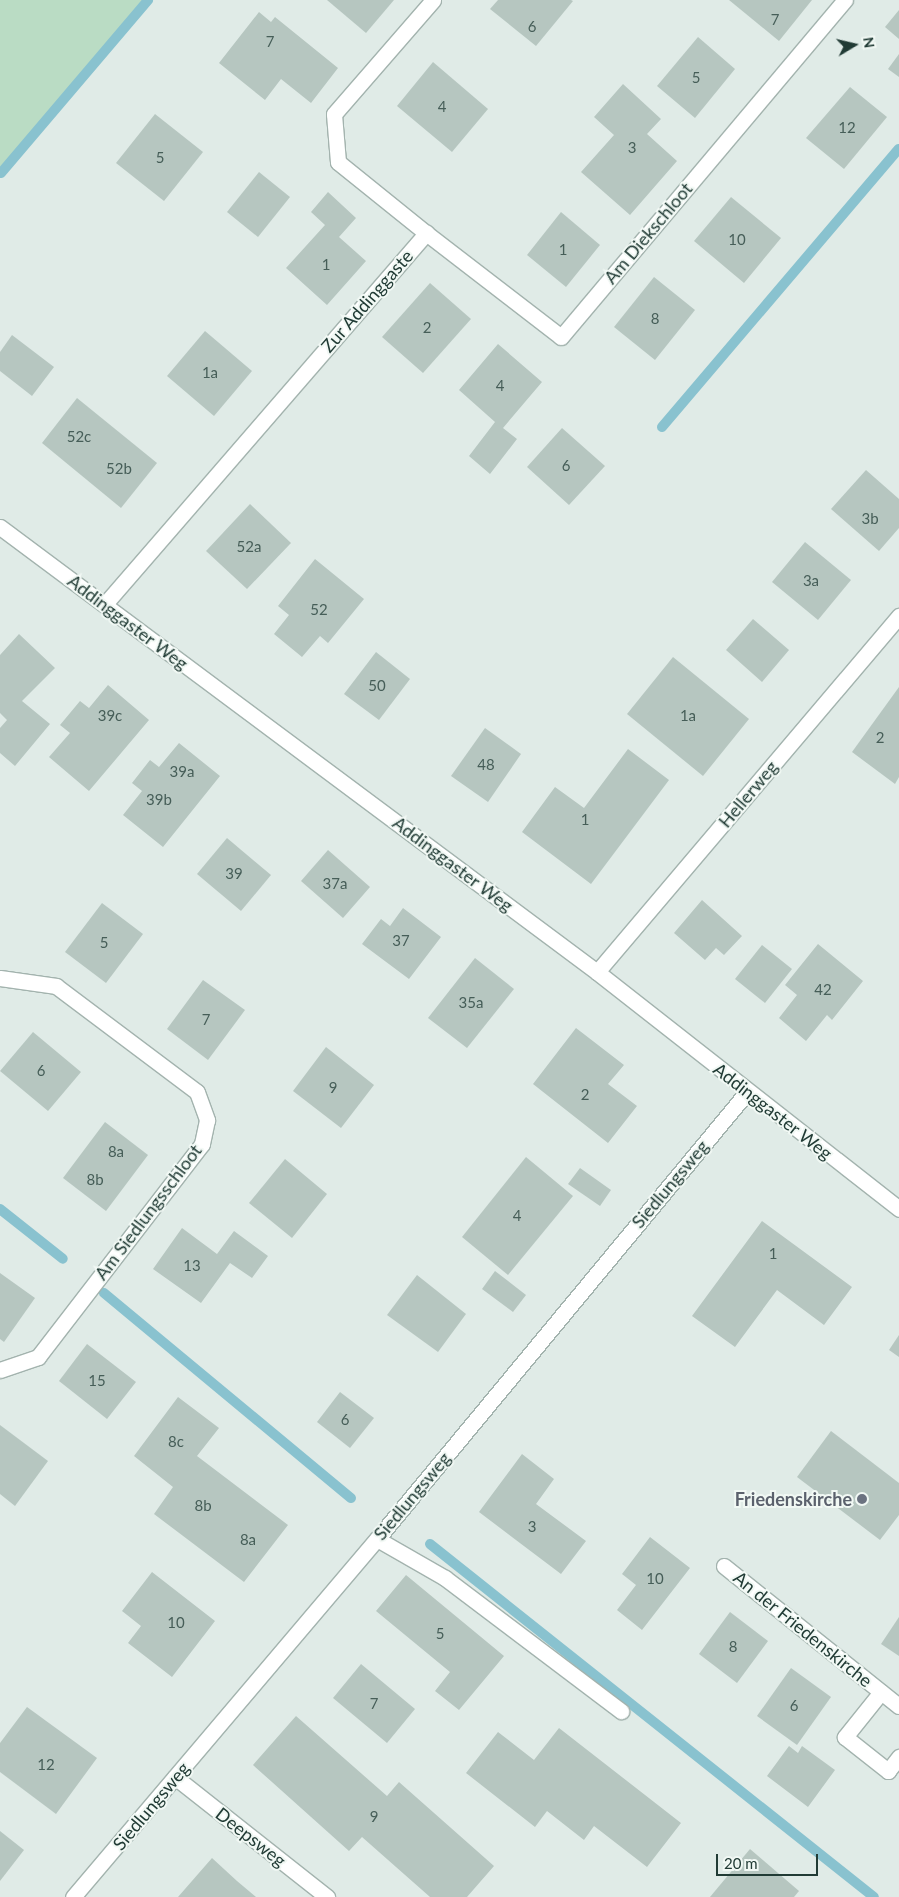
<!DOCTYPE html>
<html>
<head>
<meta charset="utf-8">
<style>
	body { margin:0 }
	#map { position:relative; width:899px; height:1897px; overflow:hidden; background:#e0ebe7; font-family:Lato,sans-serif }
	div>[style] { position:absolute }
	.green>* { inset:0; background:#badcc4 }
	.stream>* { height:10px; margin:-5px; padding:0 5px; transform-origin:5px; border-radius:5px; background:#89c2cf }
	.building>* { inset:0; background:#b6c6c0 }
	.roads { filter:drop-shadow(1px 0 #a3b3ae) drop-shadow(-1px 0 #a3b3ae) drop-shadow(0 1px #a3b3ae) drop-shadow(0 -1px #a3b3ae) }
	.service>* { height:15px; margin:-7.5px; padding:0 7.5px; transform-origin:7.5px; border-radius:7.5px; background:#fff }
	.minor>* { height:15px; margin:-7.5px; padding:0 7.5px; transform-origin:7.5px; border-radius:7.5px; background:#fff }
	.dots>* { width:14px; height:14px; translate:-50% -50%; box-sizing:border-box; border:2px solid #f1f8f4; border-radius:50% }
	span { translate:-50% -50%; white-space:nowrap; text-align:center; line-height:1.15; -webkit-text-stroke:4px #f1f8f4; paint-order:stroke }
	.number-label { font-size:15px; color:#465e58 }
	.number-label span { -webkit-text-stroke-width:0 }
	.street-label { font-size:18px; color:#213b35 }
	.worship-label { font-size:18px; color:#5b616d; font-weight:700 }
	.right { translate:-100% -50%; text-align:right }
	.north { position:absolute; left:829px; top:20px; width:50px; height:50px; -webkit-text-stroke:4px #f1f8f4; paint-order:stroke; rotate:81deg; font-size:14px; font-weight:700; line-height:20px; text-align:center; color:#213b35 }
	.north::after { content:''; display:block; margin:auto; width:18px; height:22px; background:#213b35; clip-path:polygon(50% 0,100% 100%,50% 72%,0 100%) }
	.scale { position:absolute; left:716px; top:1854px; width:102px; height:22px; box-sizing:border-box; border:2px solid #213b35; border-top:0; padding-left:6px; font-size:15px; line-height:18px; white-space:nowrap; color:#213b35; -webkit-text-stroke:4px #f1f8f4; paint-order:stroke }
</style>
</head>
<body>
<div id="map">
	<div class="green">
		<div style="clip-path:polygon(0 0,147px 0,1px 173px,0 173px)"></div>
	</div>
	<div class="stream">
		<div style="left:1px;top:173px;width:227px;rotate:-49.6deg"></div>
		<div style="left:662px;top:427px;width:365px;rotate:-49.6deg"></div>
		<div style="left:0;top:1209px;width:80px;rotate:38.4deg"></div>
		<div style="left:104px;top:1293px;width:321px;rotate:39.7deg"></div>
		<div style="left:430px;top:1544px;width:567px;rotate:38.49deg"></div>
	</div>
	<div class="building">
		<div style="clip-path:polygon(327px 0,394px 0,366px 33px)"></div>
		<div style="clip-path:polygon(498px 0,571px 0,573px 1px,536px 46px,490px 9px)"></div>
		<div style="clip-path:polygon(729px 0,812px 0,779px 41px)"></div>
		<div style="clip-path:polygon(899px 10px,899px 39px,885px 27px)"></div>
		<div style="clip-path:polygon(259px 12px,271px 22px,275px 17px,338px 68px,311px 103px,281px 79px,265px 100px,219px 63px)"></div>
		<div style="clip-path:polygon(698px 37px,735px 69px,695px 118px,657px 86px)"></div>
		<div style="clip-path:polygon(899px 54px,899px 77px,888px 69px)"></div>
		<div style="clip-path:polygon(433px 62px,488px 109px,452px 152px,397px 106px)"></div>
		<div style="clip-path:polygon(623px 84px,661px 119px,647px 134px,677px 161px,630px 215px,581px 172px,614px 135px,594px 117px)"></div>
		<div style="clip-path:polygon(850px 87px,887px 117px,844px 169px,806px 138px)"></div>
		<div style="clip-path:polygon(155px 114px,203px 152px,164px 201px,116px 163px)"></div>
		<div style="clip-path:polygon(259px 172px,290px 197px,258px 237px,227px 212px)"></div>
		<div style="clip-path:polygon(328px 192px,356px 218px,339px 237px,366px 261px,327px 305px,286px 268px,325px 225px,311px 212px)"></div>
		<div style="clip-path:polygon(731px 197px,781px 238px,744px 283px,694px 241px)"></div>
		<div style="clip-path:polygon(561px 212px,600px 245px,566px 287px,527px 255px)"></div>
		<div style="clip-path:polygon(654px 277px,695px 310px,655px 360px,614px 327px)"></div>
		<div style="clip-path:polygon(430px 283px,471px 319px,423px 373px,382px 337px)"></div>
		<div style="clip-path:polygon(205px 331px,252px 371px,214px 416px,167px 376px)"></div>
		<div style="clip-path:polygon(12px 335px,54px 367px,32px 396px,0 371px,0 352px)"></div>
		<div style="clip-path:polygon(498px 344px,542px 382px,503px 428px,517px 439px,490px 474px,469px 456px,495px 422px,459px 390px)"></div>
		<div style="clip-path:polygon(77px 398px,157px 463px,121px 508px,42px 443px)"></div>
		<div style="clip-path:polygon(562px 428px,605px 466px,569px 505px,527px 467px)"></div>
		<div style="clip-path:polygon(866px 470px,899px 499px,899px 528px,879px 551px,831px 509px)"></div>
		<div style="clip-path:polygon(250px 504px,291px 543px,247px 589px,206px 551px)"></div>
		<div style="clip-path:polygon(805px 542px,851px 580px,818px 620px,772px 582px)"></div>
		<div style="clip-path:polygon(315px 559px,364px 599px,328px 643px,320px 636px,302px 657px,274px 634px,289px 615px,278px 606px)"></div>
		<div style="clip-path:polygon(753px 619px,789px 650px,762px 682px,726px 650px)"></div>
		<div style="clip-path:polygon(19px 634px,55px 668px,22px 701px,50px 724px,15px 766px,0 753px,0 728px,7px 720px,0 713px,0 655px)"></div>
		<div style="clip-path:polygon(376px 652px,410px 679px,379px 720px,344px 694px)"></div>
		<div style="clip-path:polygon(673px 657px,749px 719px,703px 776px,627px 714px)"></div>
		<div style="clip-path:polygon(108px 685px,149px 720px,89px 791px,49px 757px,70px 733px,60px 725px,80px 701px,89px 708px)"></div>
		<div style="clip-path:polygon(899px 687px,899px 777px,895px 784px,852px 752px)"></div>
		<div style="clip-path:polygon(485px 728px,521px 754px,488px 802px,451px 776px)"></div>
		<div style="clip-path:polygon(179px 743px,220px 776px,163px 847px,123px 815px,142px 791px,132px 783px,150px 760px,159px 767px)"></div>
		<div style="clip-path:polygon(628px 749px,669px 780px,591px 884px,522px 832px,555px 787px,584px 808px)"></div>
		<div style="clip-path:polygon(227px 838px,271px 875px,241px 911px,197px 874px)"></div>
		<div style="clip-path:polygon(328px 850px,370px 887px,343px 918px,301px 881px)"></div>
		<div style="clip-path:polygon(702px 900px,742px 936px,724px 955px,716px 948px,705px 960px,674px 933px)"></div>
		<div style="clip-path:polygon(102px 903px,143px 934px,106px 983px,65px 952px)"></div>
		<div style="clip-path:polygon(403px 908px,441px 937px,409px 979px,362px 944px,381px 919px,390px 926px)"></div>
		<div style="clip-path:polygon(818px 944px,863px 981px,832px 1020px,827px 1015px,806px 1041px,779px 1018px,797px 995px,785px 985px)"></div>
		<div style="clip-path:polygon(762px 945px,792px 969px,765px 1003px,735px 979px)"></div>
		<div style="clip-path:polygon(475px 958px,514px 989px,467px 1048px,428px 1018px)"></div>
		<div style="clip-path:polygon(203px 980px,245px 1010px,208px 1060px,167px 1029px)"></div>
		<div style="clip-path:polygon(576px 1028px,624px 1065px,608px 1084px,637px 1106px,608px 1143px,533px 1084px)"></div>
		<div style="clip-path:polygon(33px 1032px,81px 1072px,48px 1111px,0 1071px)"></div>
		<div style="clip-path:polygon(326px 1047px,374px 1085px,341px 1128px,293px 1091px)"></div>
		<div style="clip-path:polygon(105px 1122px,148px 1155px,106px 1211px,63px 1178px)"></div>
		<div style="clip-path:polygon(526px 1157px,573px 1196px,508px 1275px,462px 1237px)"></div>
		<div style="clip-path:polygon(285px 1159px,327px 1194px,292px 1238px,249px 1203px)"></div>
		<div style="clip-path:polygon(580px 1168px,611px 1190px,600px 1206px,568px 1184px)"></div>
		<div style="clip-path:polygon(762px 1221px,852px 1287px,824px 1325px,777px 1290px,735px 1347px,692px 1316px)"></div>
		<div style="clip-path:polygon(182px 1228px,217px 1254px,234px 1231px,268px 1256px,252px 1278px,230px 1263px,201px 1303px,153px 1269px)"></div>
		<div style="clip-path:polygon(495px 1271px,526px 1295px,513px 1312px,482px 1289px)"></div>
		<div style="clip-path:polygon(0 1273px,35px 1298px,4px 1342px,0 1339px)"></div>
		<div style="clip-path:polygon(417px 1275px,466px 1314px,438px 1352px,387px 1315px)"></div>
		<div style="clip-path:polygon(899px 1335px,899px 1357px,889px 1350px)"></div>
		<div style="clip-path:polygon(87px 1344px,136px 1382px,107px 1419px,59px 1381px)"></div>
		<div style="clip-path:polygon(340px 1392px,374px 1418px,350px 1448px,317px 1422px)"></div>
		<div style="clip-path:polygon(178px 1397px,219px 1428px,197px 1456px,288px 1525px,244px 1582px,154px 1514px,173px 1487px,134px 1456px)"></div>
		<div style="clip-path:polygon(0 1425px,48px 1461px,15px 1506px,0 1494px)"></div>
		<div style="clip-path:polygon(831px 1431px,899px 1483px,899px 1515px,880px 1540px,797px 1477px)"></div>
		<div style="clip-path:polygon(522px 1454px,554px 1479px,536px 1504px,586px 1541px,561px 1574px,479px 1512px)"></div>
		<div style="clip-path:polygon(650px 1537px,690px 1568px,642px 1630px,617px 1610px,636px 1585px,622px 1574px)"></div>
		<div style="clip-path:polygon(152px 1572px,215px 1621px,172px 1677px,128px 1643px,141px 1626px,122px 1611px)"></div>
		<div style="clip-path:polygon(406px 1575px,504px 1656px,459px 1710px,435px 1691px,450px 1672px,376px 1611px)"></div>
		<div style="clip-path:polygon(730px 1612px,768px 1641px,737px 1683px,699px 1654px)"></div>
		<div style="clip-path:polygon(899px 1617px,899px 1656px,881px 1644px)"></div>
		<div style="clip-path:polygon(361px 1664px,415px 1709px,387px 1743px,333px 1698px)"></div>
		<div style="clip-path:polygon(791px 1668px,831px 1697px,797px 1745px,757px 1716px)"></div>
		<div style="clip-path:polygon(27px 1707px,97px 1758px,56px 1814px,0 1772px,0 1743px)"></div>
		<div style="clip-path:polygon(296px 1716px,387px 1796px,399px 1782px,494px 1866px,467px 1897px,430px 1897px,362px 1837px,349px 1851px,253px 1765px)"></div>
		<div style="clip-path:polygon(559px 1728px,681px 1823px,647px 1867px,594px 1826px,584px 1840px,547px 1811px,535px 1827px,466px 1773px,498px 1732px,534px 1760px)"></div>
		<div style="clip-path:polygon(789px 1746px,798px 1753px,802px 1746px,835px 1770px,808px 1807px,767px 1776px)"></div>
		<div style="clip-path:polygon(0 1831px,24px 1850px,0 1881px)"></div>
		<div style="clip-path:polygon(750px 1849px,799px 1891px,794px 1897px,710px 1897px)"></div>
		<div style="clip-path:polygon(212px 1858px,237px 1881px,256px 1897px,178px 1897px)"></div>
	</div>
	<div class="roads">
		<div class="service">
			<div style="left:377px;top:1539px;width:78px;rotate:29.8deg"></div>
			<div style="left:445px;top:1578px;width:221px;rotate:37.1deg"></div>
		</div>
		<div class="minor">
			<div style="left:426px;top:233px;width:170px;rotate:37.6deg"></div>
			<div style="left:561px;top:337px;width:441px;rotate:-49.9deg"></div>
			<div style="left:0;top:527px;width:745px;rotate:36.7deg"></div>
			<div style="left:597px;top:972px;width:384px;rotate:38.1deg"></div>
			<div style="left:105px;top:604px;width:491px;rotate:-49.1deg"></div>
			<div style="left:426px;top:233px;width:113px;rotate:-141.1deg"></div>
			<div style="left:338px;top:162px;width:48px;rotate:-94.8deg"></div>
			<div style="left:334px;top:114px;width:151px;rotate:-49deg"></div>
			<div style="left:597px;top:972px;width:467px;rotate:-49.7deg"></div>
			<div style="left:0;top:978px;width:57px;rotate:8.1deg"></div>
			<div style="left:56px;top:986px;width:176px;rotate:36.9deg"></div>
			<div style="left:197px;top:1092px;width:30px;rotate:70deg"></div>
			<div style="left:207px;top:1120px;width:25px;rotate:102deg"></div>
			<div style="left:202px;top:1144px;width:269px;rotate:127.6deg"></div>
			<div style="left:38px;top:1357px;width:40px;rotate:161.1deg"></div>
			<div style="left:724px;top:1566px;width:224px;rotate:38.7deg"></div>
			<div style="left:881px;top:1692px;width:58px;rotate:128.7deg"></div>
			<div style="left:845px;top:1737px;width:55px;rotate:38.3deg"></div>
			<div style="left:888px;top:1771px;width:18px;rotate:-52deg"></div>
			<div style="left:175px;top:1777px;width:194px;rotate:38.3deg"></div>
			<div style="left:73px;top:1897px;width:470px;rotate:-49.7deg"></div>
			<div style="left:377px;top:1539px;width:580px;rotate:-50.38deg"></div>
		</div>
	</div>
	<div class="dots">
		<div style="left:862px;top:1499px;background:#6b7280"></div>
	</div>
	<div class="number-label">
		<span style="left:775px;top:20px">7</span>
		<span style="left:532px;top:27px">6</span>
		<span style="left:270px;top:42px">7</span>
		<span style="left:696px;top:78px">5</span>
		<span style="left:442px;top:107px">4</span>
		<span style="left:847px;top:128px">12</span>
		<span style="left:632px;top:148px">3</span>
		<span style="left:160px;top:158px">5</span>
		<span style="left:737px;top:240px">10</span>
		<span style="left:563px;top:250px">1</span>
		<span style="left:326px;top:265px">1</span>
		<span style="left:655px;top:319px">8</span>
		<span style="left:427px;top:328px">2</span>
		<span style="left:210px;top:373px">1a</span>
		<span style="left:500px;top:386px">4</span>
		<span style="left:79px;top:437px">52c</span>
		<span style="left:566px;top:466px">6</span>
		<span style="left:119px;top:469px">52b</span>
		<span style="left:870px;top:519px">3b</span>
		<span style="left:249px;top:547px">52a</span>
		<span style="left:811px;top:581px">3a</span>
		<span style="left:319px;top:610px">52</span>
		<span style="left:377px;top:686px">50</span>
		<span style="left:110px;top:716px">39c</span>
		<span style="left:688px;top:716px">1a</span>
		<span style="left:880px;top:738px">2</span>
		<span style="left:486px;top:765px">48</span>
		<span style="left:182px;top:772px">39a</span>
		<span style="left:159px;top:800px">39b</span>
		<span style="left:585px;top:820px">1</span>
		<span style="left:234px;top:874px">39</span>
		<span style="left:335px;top:884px">37a</span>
		<span style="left:401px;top:941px">37</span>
		<span style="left:104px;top:943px">5</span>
		<span style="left:823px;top:990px">42</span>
		<span style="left:471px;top:1003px">35a</span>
		<span style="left:206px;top:1020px">7</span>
		<span style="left:41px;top:1071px">6</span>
		<span style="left:333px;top:1088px">9</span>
		<span style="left:585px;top:1095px">2</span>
		<span style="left:116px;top:1152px">8a</span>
		<span style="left:95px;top:1180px">8b</span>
		<span style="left:517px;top:1216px">4</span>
		<span style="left:773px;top:1254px">1</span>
		<span style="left:192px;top:1266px">13</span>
		<span style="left:97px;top:1381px">15</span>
		<span style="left:345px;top:1420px">6</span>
		<span style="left:176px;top:1442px">8c</span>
		<span style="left:203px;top:1506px">8b</span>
		<span style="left:532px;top:1527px">3</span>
		<span style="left:248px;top:1540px">8a</span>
		<span style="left:655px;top:1579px">10</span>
		<span style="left:176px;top:1623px">10</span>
		<span style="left:440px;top:1634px">5</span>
		<span style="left:733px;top:1647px">8</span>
		<span style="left:374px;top:1704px">7</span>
		<span style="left:794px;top:1706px">6</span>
		<span style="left:46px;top:1765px">12</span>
		<span style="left:374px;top:1817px">9</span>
	</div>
	<div class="street-label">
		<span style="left:648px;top:233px;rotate:-50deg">Am Diekschloot</span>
		<span style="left:367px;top:301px;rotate:-49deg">Zur Addinggaste</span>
		<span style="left:128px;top:622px;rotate:37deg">Addinggaster Weg</span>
		<span style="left:748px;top:794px;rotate:-50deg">Hellerweg</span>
		<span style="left:453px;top:864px;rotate:37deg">Addinggaster Weg</span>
		<span style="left:773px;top:1111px;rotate:38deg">Addinggaster Weg</span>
		<span style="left:670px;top:1184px;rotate:-50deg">Siedlungsweg</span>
		<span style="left:148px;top:1212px;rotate:-53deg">Am Siedlungsschloot</span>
		<span style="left:412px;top:1496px;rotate:-50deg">Siedlungsweg</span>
		<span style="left:803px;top:1629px;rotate:39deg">An der Friedenskirche</span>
		<span style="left:151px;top:1806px;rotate:-50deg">Siedlungsweg</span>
		<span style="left:251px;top:1837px;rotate:38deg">Deepsweg</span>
	</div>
	<div class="worship-label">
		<span class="right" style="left:852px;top:1499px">Friedenskirche</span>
	</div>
	<div class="north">N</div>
	<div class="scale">20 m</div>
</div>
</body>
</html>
